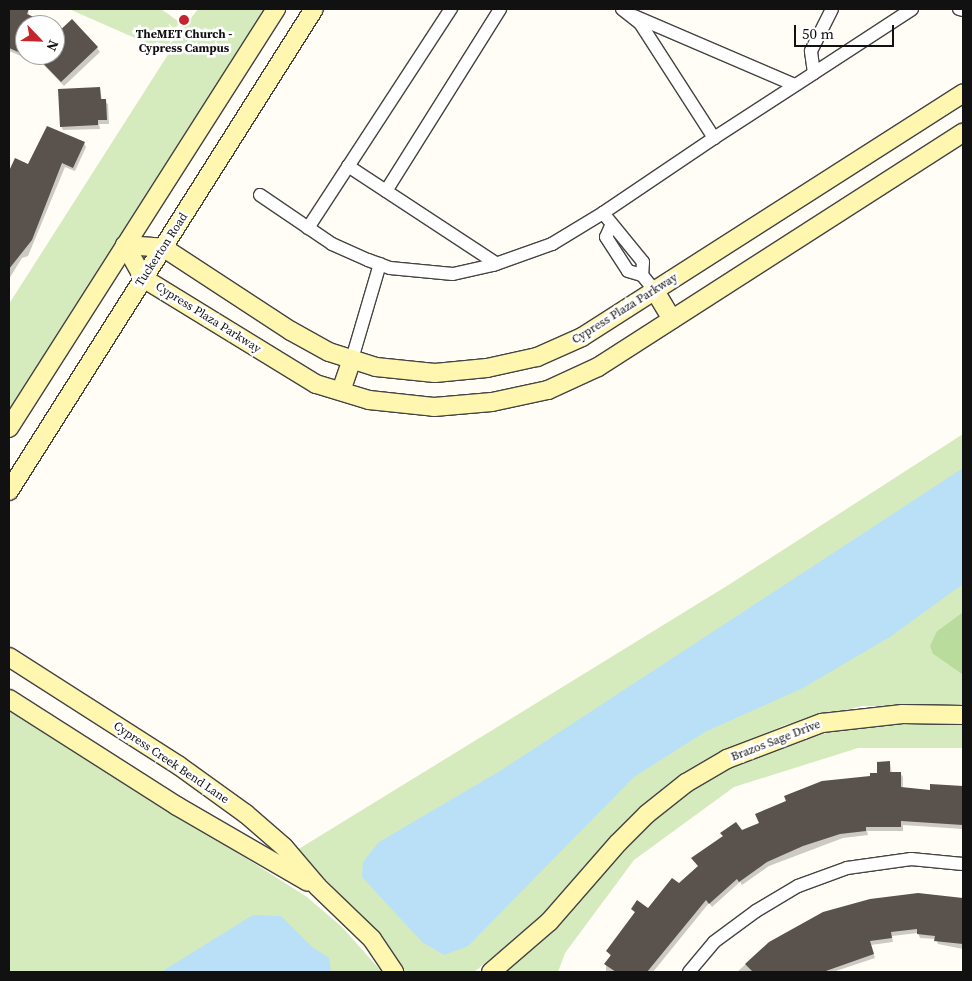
<!DOCTYPE html>
<html>
<head>
<meta charset="utf-8">
<style>
	body { margin:0 }
	#map { position:relative; width:972px; height:981px; overflow:hidden; background:#fffdf5; font-family:"Source Serif 4",serif }
	div>[style] { position:absolute }
	.green>* { inset:0; background:#d5ebbd }
	.forest>* { inset:0; background:#b9dc9c }
	.water>* { inset:0; background:#b9e0f7 }
	.shadow>* { inset:0; background:#0003 }
	.building>* { inset:0; background:#5a524d }
	.roads { filter:drop-shadow(1px 0 #444) drop-shadow(-1px 0 #444) drop-shadow(0 1px #444) drop-shadow(0 -1px #444) }
	.street>* { height:12px; margin:-6px; padding:0 6px; transform-origin:6px; border-radius:6px; background:#fff }
	.secondary>* { height:18px; margin:-9px; padding:0 9px; transform-origin:9px; border-radius:9px; background:#fff6b0 }
	.dots>* { width:14px; height:14px; translate:-50% -50%; box-sizing:border-box; border:2px solid #fff; border-radius:50% }
	span { translate:-50% -50%; white-space:nowrap; text-align:center; line-height:1.15; -webkit-text-stroke:5px #fff; paint-order:stroke }
	.poi-label { font-size:12px; color:#111; font-weight:700 }
	.street-label { font-size:12px; color:#111 }
	.frame { position:absolute; inset:0; border:10px solid #111; pointer-events:none }
	.north { position:absolute; left:15px; top:15px; width:50px; height:50px; box-sizing:border-box; background:#fff; border:1px solid #a0a0a0; border-radius:50%; rotate:114deg; font-size:14px; font-weight:700; line-height:20px; text-align:center; color:#111 }
	.north::after { content:''; display:block; margin:auto; width:18px; height:22px; background:#c4262e; clip-path:polygon(50% 0,100% 100%,50% 72%,0 100%) }
	.scale { position:absolute; left:794px; top:25px; width:100px; height:22px; box-sizing:border-box; border:2px solid #111; border-top:0; padding-left:6px; font-size:15px; line-height:18px; white-space:nowrap; color:#111; -webkit-text-stroke:4px #fff; paint-order:stroke }
</style>
</head>
<body>
<div id="map">
	<div class="green">
		<div style="clip-path:polygon(69px 9px,161px 9px,185px 26px,198px 9px,265px 9px,9px 411px,9px 304px,169px 53px)"></div>
		<div style="clip-path:polygon(963px 434px,963px 612px,937px 631px,933px 654px,963px 675px,963px 707px,862px 706px,785px 725px,713px 756px,669px 783px,640px 809px,608px 840px,537px 922px,474px 972px,405px 972px,363px 918px,297px 850px,730px 584px)"></div>
		<div style="clip-path:polygon(9px 707px,307px 897px,342px 927px,382px 972px,9px 972px)"></div>
		<div style="clip-path:polygon(937px 721px,963px 724px,963px 748px,858px 748px,734px 787px,634px 860px,565px 953px,558px 972px,504px 972px,561px 921px,652px 821px,683px 796px,726px 770px,767px 750px,851px 726px)"></div>
	</div>
	<div class="forest">
		<div style="clip-path:polygon(963px 612px,963px 675px,933px 654px,930px 646px,937px 631px)"></div>
	</div>
	<div class="water">
		<div style="clip-path:polygon(963px 468px,963px 584px,890px 637px,803px 688px,705px 732px,634px 777px,468px 946px,444px 955px,422px 942px,362px 877px,363px 862px,379px 842px,500px 771px)"></div>
		<div style="clip-path:polygon(253px 915px,281px 916px,311px 946px,329px 958px,331px 972px,161px 972px)"></div>
	</div>
	<div class="shadow">
		<div style="clip-path:polygon(9px 9px,28px 10px,29px 16px,44px 25px,25px 25px,28px 59px,9px 51px)"></div>
		<div style="clip-path:polygon(55px 35px,97px 48px,100px 52px,64px 86px,34px 55px,55px 55px)"></div>
		<div style="clip-path:polygon(100px 88px,102px 100px,108px 104px,109px 124px,99px 124px,100px 129px,63px 130px,61px 126px)"></div>
		<div style="clip-path:polygon(84px 143px,86px 147px,75px 171px,65px 167px,28px 256px,22px 258px,9px 279px,9px 177px,15px 160px,29px 166px)"></div>
		<div style="clip-path:polygon(890px 763px,892px 773px,900px 773px,903px 777px,903px 788px,931px 791px,931px 786px,963px 787px,963px 829px,903px 825px,903px 831px,867px 831px,868px 835px,843px 838px,769px 866px,742px 885px,740px 882px,712px 907px,709px 903px,653px 972px,606px 972px,606px 964px,611px 957px,607px 951px,636px 914px,632px 909px,648px 910px,742px 832px,878px 774px)"></div>
		<div style="clip-path:polygon(949px 897px,963px 901px,963px 949px,938px 944px,936px 939px,920px 938px,918px 933px,892px 936px,893px 942px,871px 945px,875px 958px,833px 972px,737px 972px,769px 943px)"></div>
	</div>
	<div class="building">
		<div style="clip-path:polygon(9px 9px,29px 9px,27px 14px,52px 25px,25px 25px,25px 55px,9px 48px)"></div>
		<div style="clip-path:polygon(72px 19px,98px 47px,61px 82px,35px 55px,55px 55px,55px 35px)"></div>
		<div style="clip-path:polygon(100px 87px,101px 99px,106px 99px,107px 120px,98px 120px,98px 125px,60px 127px,58px 89px)"></div>
		<div style="clip-path:polygon(47px 126px,85px 142px,73px 168px,62px 163px,32px 240px,9px 269px,9px 171px,15px 158px,28px 164px)"></div>
		<div style="clip-path:polygon(890px 761px,890px 772px,901px 772px,901px 787px,930px 790px,930px 784px,963px 786px,963px 825px,901px 821px,901px 827px,866px 827px,866px 831px,840px 834px,803px 846px,767px 862px,739px 882px,737px 879px,709px 904px,706px 900px,647px 972px,616px 972px,604px 964px,611px 955px,606px 951px,635px 912px,631px 909px,637px 900px,648px 908px,672px 878px,679px 883px,698px 866px,691px 858px,723px 836px,720px 833px,736px 822px,742px 830px,759px 823px,755px 814px,786px 801px,784px 796px,822px 781px,870px 776px,870px 773px,877px 773px,877px 762px)"></div>
		<div style="clip-path:polygon(918px 893px,963px 898px,963px 944px,934px 941px,935px 936px,917px 934px,917px 929px,891px 932px,892px 938px,870px 941px,874px 954px,823px 972px,753px 972px,745px 964px,769px 942px,823px 912px,870px 899px)"></div>
	</div>
	<div class="roads">
		<div class="street">
			<div style="left:622px;top:9px;width:23px;rotate:38deg"></div>
			<div style="left:640px;top:23px;width:137px;rotate:57.2deg"></div>
			<div style="left:714px;top:138px;width:134px;rotate:146deg"></div>
			<div style="left:603px;top:213px;width:63px;rotate:50.8deg"></div>
			<div style="left:643px;top:262px;width:13px;rotate:94deg"></div>
			<div style="left:959px;top:9px;width:4px;rotate:14deg"></div>
			<div style="left:634px;top:16px;width:173px;rotate:23.2deg"></div>
			<div style="left:814px;top:73px;width:117px;rotate:-33.1deg"></div>
			<div style="left:714px;top:138px;width:119px;rotate:-33deg"></div>
			<div style="left:814px;top:73px;width:22px;rotate:-98deg"></div>
			<div style="left:811px;top:51px;width:47px;rotate:-63.4deg"></div>
			<div style="left:348px;top:166px;width:178px;rotate:33.3deg"></div>
			<div style="left:386px;top:191px;width:215px;rotate:-57.9deg"></div>
			<div style="left:260px;top:195px;width:87px;rotate:34.2deg"></div>
			<div style="left:332px;top:244px;width:39px;rotate:24deg"></div>
			<div style="left:368px;top:260px;width:23px;rotate:20deg"></div>
			<div style="left:390px;top:268px;width:63px;rotate:5.4deg"></div>
			<div style="left:453px;top:274px;width:41px;rotate:-12.7deg"></div>
			<div style="left:493px;top:265px;width:63px;rotate:-19.6deg"></div>
			<div style="left:552px;top:244px;width:60px;rotate:-31.3deg"></div>
			<div style="left:611px;top:226px;width:12px;rotate:114deg"></div>
			<div style="left:606px;top:237px;width:40px;rotate:57.1deg"></div>
			<div style="left:628px;top:271px;width:15px;rotate:16deg"></div>
			<div style="left:642px;top:275px;width:21px;rotate:51deg"></div>
			<div style="left:308px;top:228px;width:262px;rotate:-56.9deg"></div>
			<div style="left:352px;top:359px;width:99px;rotate:-73.6deg"></div>
			<div style="left:689px;top:972px;width:39px;rotate:-50deg"></div>
			<div style="left:714px;top:942px;width:52px;rotate:-36.4deg"></div>
			<div style="left:756px;top:911px;width:49px;rotate:-30.8deg"></div>
			<div style="left:798px;top:886px;width:52px;rotate:-20.2deg"></div>
			<div style="left:847px;top:868px;width:65px;rotate:-8deg"></div>
			<div style="left:911px;top:859px;width:52px;rotate:5.5deg"></div>
		</div>
		<div class="secondary">
			<div style="left:125px;top:245px;width:38px;rotate:61deg"></div>
			<div style="left:143px;top:278px;width:203px;rotate:31.5deg"></div>
			<div style="left:316px;top:384px;width:55px;rotate:16.8deg"></div>
			<div style="left:369px;top:400px;width:65px;rotate:6.1deg"></div>
			<div style="left:434px;top:407px;width:58px;rotate:-4.9deg"></div>
			<div style="left:492px;top:402px;width:57px;rotate:-12.1deg"></div>
			<div style="left:548px;top:390px;width:55px;rotate:-24.7deg"></div>
			<div style="left:598px;top:367px;width:434px;rotate:-32.7deg"></div>
			<div style="left:125px;top:245px;width:39px;rotate:4deg"></div>
			<div style="left:164px;top:248px;width:152px;rotate:33.2deg"></div>
			<div style="left:291px;top:331px;width:43px;rotate:28.9deg"></div>
			<div style="left:329px;top:352px;width:49px;rotate:17.7deg"></div>
			<div style="left:376px;top:367px;width:59px;rotate:5.8deg"></div>
			<div style="left:435px;top:373px;width:52px;rotate:-5.5deg"></div>
			<div style="left:487px;top:368px;width:51px;rotate:-12.4deg"></div>
			<div style="left:537px;top:357px;width:49px;rotate:-24deg"></div>
			<div style="left:582px;top:337px;width:452px;rotate:-32.6deg"></div>
			<div style="left:655px;top:291px;width:33px;rotate:59deg"></div>
			<div style="left:341px;top:391px;width:34px;rotate:-71deg"></div>
			<div style="left:9px;top:428px;width:497px;rotate:-57.5deg"></div>
			<div style="left:9px;top:491px;width:570px;rotate:-57.68deg"></div>
			<div style="left:9px;top:657px;width:201px;rotate:32.6deg"></div>
			<div style="left:178px;top:765px;width:84px;rotate:35.8deg"></div>
			<div style="left:246px;top:814px;width:50px;rotate:41deg"></div>
			<div style="left:284px;top:847px;width:52px;rotate:49.6deg"></div>
			<div style="left:318px;top:887px;width:75px;rotate:43.9deg"></div>
			<div style="left:372px;top:939px;width:40px;rotate:56deg"></div>
			<div style="left:9px;top:699px;width:199px;rotate:32.5deg"></div>
			<div style="left:177px;top:806px;width:151px;rotate:30.1deg"></div>
			<div style="left:491px;top:972px;width:77px;rotate:-40.8deg"></div>
			<div style="left:549px;top:922px;width:105px;rotate:-48.9deg"></div>
			<div style="left:618px;top:843px;width:41px;rotate:-45deg"></div>
			<div style="left:647px;top:814px;width:50px;rotate:-38.5deg"></div>
			<div style="left:686px;top:783px;width:48px;rotate:-30.3deg"></div>
			<div style="left:727px;top:759px;width:102px;rotate:-20.8deg"></div>
			<div style="left:822px;top:723px;width:81px;rotate:-6.4deg"></div>
			<div style="left:902px;top:714px;width:61px;rotate:0.9deg"></div>
		</div>
	</div>
	<div class="dots">
		<div style="left:184px;top:20px;background:#c4262e"></div>
	</div>
	<div class="poi-label">
		<span style="left:184px;top:42px">TheMET Church -<br>Cypress Campus</span>
	</div>
	<div class="street-label">
		<span style="left:162px;top:250px;rotate:-57deg">Tuckerton Road</span>
		<span style="left:625px;top:309px;rotate:-32deg">Cypress Plaza Parkway</span>
		<span style="left:208px;top:318px;rotate:32deg">Cypress Plaza Parkway</span>
		<span style="left:776px;top:741px;rotate:-21deg">Brazos Sage Drive</span>
		<span style="left:171px;top:763px;rotate:34deg">Cypress Creek Bend Lane</span>
	</div>
	<div class="frame"></div>
	<div class="north">N</div>
	<div class="scale">50 m</div>
</div>
</body>
</html>
